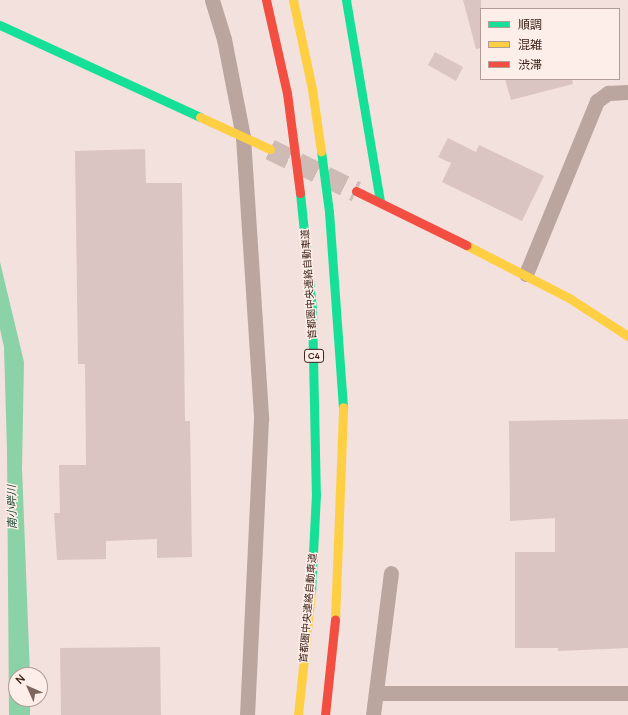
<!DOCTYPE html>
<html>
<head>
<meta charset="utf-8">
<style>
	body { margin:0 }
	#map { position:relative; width:628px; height:715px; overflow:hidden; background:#f2e1dc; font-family:Manrope,"Noto Sans JP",sans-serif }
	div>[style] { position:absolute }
	.water>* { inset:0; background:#8bd2a8 }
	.building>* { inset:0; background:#dbc5c3 }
	.secondary-tunnel>* { height:21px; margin-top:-10.5px; transform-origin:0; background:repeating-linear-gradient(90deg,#cebbb5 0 21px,transparent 0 31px) }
	.street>* { height:15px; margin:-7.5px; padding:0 7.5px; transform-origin:7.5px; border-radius:7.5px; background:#baa59f }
	.fast>* { height:9px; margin:-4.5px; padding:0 4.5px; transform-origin:4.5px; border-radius:4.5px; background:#16e098 }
	.slow>* { height:9px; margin:-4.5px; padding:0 4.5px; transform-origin:4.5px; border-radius:4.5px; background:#ffcf43 }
	.jam>* { height:9px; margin:-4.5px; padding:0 4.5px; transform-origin:4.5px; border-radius:4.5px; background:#f24e42 }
	span { translate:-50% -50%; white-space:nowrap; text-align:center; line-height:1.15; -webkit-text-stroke:3px #fdeee9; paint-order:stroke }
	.shield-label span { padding:1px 3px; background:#fdeee9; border:1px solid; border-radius:3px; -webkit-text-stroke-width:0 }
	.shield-label { font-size:9px; color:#3e231a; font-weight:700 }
	.street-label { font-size:10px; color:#3e231a }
	.water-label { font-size:11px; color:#093922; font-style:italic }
	.legend { position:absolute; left:480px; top:8px; width:140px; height:72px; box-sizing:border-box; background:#fdeee9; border:1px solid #b19d96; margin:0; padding:5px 7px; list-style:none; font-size:12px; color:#3e231a }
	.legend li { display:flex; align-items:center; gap:8px; height:20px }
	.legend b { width:20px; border:1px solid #b19d96 }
	.north { position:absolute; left:8px; top:667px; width:40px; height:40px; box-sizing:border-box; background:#fdeee9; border:1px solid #b19d96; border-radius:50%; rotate:315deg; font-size:11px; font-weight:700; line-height:16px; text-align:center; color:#3e231a }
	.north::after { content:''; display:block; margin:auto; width:14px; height:18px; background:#7d665e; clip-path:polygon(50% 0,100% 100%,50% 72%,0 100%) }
</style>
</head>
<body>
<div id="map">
	<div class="water">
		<div style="clip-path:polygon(0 262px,24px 362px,22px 468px,30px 675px,16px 675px,16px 699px,30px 699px,30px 715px,9px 715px,7px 451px,4px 347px,0 329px)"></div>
	</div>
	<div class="building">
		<div style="clip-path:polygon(463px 0,481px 0,481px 48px,476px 49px)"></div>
		<div style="clip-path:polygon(435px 52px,463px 67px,456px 81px,428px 65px)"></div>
		<div style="clip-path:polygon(505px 79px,572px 79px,573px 84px,511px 100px)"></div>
		<div style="clip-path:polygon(448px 138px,476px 152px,479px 145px,544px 176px,522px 221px,442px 182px,451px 163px,438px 157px)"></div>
		<div style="clip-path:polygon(145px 149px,146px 183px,182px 183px,185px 421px,190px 421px,192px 557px,157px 558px,157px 539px,106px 541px,106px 559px,57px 560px,54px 513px,60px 513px,59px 465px,86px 465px,85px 364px,78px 364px,75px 151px)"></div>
		<div style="clip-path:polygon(628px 419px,628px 648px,558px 651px,558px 648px,515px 648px,515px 552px,555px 552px,555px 518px,510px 521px,509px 421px)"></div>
		<div style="clip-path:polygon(160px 647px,161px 715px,61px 715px,60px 648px)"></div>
	</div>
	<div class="secondary-tunnel">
		<div style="left:270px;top:149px;width:96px;rotate:26deg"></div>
	</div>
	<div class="street">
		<div style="left:212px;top:0;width:41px;rotate:72.9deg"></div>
		<div style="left:224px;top:39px;width:100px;rotate:79deg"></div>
		<div style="left:243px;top:137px;width:283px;rotate:86.3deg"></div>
		<div style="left:261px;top:419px;width:296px;rotate:92.7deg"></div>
		<div style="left:526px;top:274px;width:187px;rotate:-67.7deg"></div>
		<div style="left:597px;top:101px;width:14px;rotate:-36deg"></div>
		<div style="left:608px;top:93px;width:20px;rotate:-3deg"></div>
		<div style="left:378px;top:693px;width:250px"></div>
		<div style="left:373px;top:715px;width:143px;rotate:-82.8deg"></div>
	</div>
	<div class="fast">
		<div style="left:346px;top:0;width:205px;rotate:80.4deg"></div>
		<div style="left:0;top:25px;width:220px;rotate:24.7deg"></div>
		<div style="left:321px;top:151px;width:62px;rotate:82.5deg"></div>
		<div style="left:329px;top:212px;width:196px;rotate:85.9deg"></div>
		<div style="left:300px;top:193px;width:117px;rotate:84.1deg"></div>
		<div style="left:312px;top:309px;width:185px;rotate:88.8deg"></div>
		<div style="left:316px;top:494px;width:98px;rotate:92.9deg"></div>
	</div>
	<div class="slow">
		<div style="left:293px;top:0;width:91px;rotate:77.9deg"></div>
		<div style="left:312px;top:89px;width:63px;rotate:81.7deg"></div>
		<div style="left:200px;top:117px;width:77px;rotate:24.6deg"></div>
		<div style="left:466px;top:245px;width:116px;rotate:27.2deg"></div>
		<div style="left:569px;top:298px;width:70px;rotate:32.8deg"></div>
		<div style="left:335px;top:620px;width:213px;rotate:-87.8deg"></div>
		<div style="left:298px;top:715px;width:124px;rotate:-84deg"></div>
	</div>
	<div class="jam">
		<div style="left:266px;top:0;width:95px;rotate:77.3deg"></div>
		<div style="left:287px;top:93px;width:101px;rotate:82.6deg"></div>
		<div style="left:356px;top:191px;width:123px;rotate:26.1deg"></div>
		<div style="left:325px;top:715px;width:96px;rotate:-84deg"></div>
	</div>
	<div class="shield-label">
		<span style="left:314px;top:356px">C4</span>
	</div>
	<div class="street-label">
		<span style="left:309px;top:284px;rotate:-94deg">首都圏中央連絡自動車道</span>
		<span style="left:308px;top:608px;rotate:-85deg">首都圏中央連絡自動車道</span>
	</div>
	<div class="water-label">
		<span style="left:12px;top:507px;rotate:-91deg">南小畔川</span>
	</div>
	<ul class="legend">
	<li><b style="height:5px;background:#16e098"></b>順調</li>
	<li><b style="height:5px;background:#ffcf43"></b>混雑</li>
	<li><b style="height:5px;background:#f24e42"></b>渋滞</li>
	</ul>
	<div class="north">N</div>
</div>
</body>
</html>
